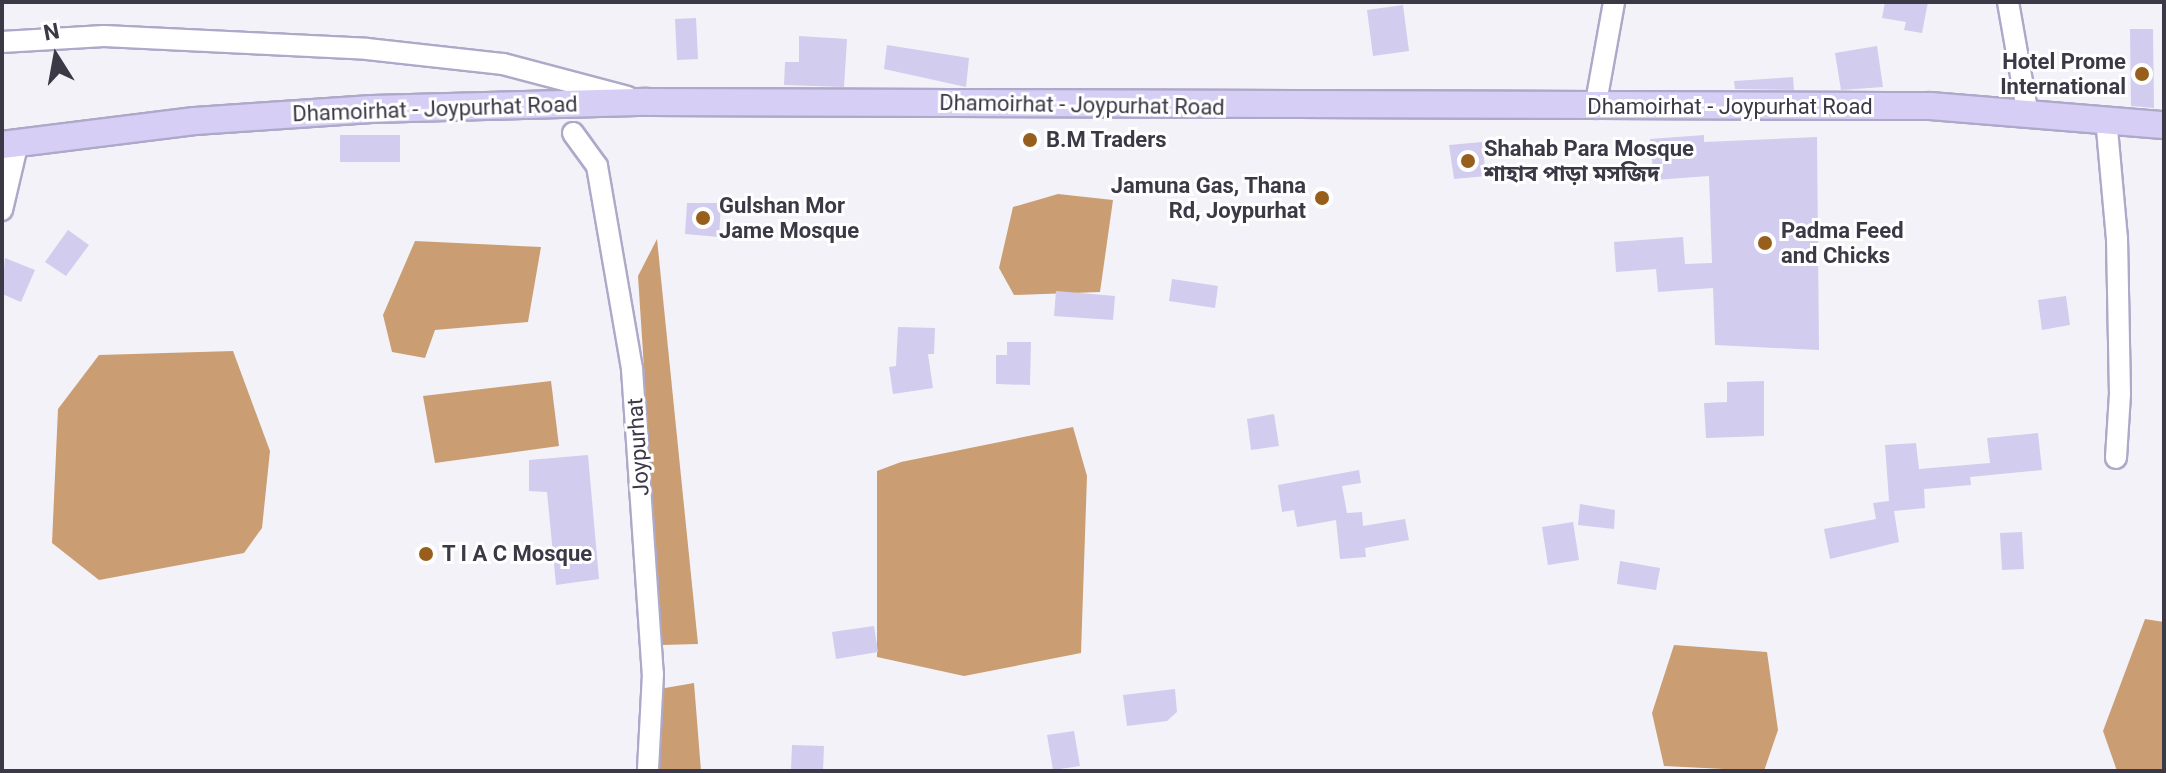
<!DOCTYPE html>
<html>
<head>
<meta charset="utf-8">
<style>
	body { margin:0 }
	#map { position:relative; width:2166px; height:773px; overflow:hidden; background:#f3f2f9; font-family:Roboto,"Noto Sans Bengali",sans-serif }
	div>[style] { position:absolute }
	.water>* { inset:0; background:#ca9e72 }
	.building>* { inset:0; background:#d2ccee }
	.roads { filter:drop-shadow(2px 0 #aea8c9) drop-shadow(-2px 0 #aea8c9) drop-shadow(0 2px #aea8c9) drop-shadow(0 -2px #aea8c9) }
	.minor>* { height:20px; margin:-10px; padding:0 10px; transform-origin:10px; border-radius:10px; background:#fff }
	.major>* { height:26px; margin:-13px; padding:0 13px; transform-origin:13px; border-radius:13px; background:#d6cef5 }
	.dots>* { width:22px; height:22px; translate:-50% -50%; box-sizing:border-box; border:4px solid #fff; border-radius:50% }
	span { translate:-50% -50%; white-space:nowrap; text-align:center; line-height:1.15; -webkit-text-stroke:6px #fff; paint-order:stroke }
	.poi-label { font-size:22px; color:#3b3946; font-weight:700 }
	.right { translate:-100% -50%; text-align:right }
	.left { translate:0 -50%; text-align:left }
	.street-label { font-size:22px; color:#3b3946 }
	.frame { position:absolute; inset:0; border:4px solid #3b3946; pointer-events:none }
	.north { position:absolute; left:16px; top:16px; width:80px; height:80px; -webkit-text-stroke:6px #fff; paint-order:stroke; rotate:349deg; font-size:22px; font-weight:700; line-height:32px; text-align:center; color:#3b3946 }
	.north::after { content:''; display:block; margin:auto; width:28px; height:36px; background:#3b3946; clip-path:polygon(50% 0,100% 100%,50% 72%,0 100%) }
</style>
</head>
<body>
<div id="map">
	<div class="water">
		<div style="clip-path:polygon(1058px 194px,1113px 200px,1100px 292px,1014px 295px,999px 268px,1013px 207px)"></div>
		<div style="clip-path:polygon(657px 239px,698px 644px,662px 645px,638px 276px)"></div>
		<div style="clip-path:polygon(415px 241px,541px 247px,528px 322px,435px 330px,425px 358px,392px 352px,383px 315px)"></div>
		<div style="clip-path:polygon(233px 351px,270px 451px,262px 528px,244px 553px,99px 580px,52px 543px,58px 409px,99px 355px)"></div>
		<div style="clip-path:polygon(551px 381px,559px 446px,435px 463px,423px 396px)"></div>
		<div style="clip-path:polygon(1073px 427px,1087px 476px,1081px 653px,964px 676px,877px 657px,877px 471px,901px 462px)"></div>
		<div style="clip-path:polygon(2145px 619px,2164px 622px,2164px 771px,2117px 771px,2103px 731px)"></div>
		<div style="clip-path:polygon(1674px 645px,1767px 652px,1778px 730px,1764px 771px,1664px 766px,1652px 713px)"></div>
		<div style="clip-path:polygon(694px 683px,701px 771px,657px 771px,659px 689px)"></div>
	</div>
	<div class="building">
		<div style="clip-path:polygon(1885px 2px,1928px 2px,1922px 33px,1904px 30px,1906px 22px,1882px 18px)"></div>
		<div style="clip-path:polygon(1403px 5px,1409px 51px,1373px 56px,1367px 10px)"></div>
		<div style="clip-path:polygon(696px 18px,698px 59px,677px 60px,675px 19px)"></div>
		<div style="clip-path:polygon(2130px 29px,2153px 29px,2154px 108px,2131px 106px)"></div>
		<div style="clip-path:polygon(799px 36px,847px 39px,844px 87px,784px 85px,785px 62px,799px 62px)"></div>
		<div style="clip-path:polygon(887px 45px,969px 58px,966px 87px,884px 69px)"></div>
		<div style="clip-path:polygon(1877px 46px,1883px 87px,1841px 90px,1835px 53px)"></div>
		<div style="clip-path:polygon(1793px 77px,1794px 90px,1735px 89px,1734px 81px)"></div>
		<div style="clip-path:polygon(340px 135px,400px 135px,400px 162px,340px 162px)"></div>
		<div style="clip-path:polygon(1704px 135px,1704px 142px,1817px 137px,1819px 350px,1715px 345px,1713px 288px,1658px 292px,1656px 269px,1616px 272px,1614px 242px,1683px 237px,1685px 264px,1712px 263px,1709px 176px,1654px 180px,1650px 139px)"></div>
		<div style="clip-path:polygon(1482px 142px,1486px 176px,1454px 179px,1449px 145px)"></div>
		<div style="clip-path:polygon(687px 203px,721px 203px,719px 237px,685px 234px)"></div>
		<div style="clip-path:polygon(68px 230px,89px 245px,66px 276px,45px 262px)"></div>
		<div style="clip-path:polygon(5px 258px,35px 270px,21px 302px,2px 294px)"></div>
		<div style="clip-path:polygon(1172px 279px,1218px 286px,1215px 308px,1169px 301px)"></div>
		<div style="clip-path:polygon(1056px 291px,1115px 296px,1113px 320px,1054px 316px)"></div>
		<div style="clip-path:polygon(2066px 296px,2070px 325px,2042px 330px,2038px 300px)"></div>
		<div style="clip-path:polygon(898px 327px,935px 328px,934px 354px,928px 354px,933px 388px,893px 394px,889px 367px,896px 366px)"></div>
		<div style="clip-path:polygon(1007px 342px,1031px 342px,1030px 385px,996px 384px,996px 355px,1007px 355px)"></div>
		<div style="clip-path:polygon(1764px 381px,1764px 436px,1706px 438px,1704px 403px,1727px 402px,1727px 382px)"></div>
		<div style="clip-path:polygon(1274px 414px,1279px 446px,1251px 450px,1247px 419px)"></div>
		<div style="clip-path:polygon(2038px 433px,2042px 470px,1970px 477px,1971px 485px,1924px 489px,1925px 508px,1894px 511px,1899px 542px,1830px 559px,1824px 529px,1876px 519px,1873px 503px,1889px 501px,1885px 445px,1916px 443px,1919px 469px,1990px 463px,1987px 438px)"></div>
		<div style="clip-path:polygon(588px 455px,599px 579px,556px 585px,547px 492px,529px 491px,529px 460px)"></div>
		<div style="clip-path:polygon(1359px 470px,1361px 483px,1342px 486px,1347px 513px,1362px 512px,1363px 526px,1405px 519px,1409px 540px,1365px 548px,1366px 557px,1340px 559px,1336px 520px,1297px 527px,1294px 510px,1282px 512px,1278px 485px)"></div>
		<div style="clip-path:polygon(1580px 504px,1615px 510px,1614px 529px,1578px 525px)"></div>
		<div style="clip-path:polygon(1573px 522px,1579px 560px,1548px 565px,1542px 527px)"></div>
		<div style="clip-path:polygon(2022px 532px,2024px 569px,2002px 570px,2000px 533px)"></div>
		<div style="clip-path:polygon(1620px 561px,1660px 568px,1656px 590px,1617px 584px)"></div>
		<div style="clip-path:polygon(874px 626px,878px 652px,836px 659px,832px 632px)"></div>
		<div style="clip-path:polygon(1175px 689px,1177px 712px,1167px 721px,1127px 726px,1123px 695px)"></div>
		<div style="clip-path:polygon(1074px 731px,1080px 766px,1053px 770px,1047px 735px)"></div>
		<div style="clip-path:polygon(792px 745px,824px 746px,823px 771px,791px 771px)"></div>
	</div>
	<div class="roads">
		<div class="minor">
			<div style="left:2008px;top:2px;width:116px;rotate:80deg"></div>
			<div style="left:2px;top:42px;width:102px;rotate:-3.4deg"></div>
			<div style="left:104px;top:36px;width:263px;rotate:2.8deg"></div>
			<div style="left:367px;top:49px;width:137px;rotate:6.3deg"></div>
			<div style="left:503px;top:64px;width:129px;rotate:14.8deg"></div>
			<div style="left:1595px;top:108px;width:108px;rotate:-79.8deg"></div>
			<div style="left:2106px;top:118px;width:121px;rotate:84.8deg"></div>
			<div style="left:2117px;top:238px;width:156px;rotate:88.9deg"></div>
			<div style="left:2120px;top:394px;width:64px;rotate:93.6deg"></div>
			<div style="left:573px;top:133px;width:41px;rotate:54deg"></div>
			<div style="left:597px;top:166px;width:206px;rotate:80.2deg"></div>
			<div style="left:632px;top:369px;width:306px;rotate:86.1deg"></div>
			<div style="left:653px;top:674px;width:97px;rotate:93deg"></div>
			<div style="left:2px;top:210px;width:70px;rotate:-76.8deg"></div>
		</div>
		<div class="major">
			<div style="left:2px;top:145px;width:194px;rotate:-7.1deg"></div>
			<div style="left:195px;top:121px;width:177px;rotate:-3.9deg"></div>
			<div style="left:372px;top:109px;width:275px;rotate:-1.5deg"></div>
			<div style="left:647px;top:102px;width:1284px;rotate:0.18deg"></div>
			<div style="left:1931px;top:106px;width:234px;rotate:4.7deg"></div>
		</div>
	</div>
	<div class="dots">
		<div style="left:2142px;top:74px;background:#975f1b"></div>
		<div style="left:1030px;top:140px;background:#975f1b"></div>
		<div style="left:1468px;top:161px;background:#975f1b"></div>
		<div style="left:1322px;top:198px;background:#975f1b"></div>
		<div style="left:703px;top:218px;background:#975f1b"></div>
		<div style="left:1765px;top:243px;background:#975f1b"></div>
		<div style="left:426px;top:554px;background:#975f1b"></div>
	</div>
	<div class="poi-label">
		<span class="right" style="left:2126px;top:74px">Hotel Prome<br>International</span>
		<span class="left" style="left:1046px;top:140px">B.M Traders</span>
		<span class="left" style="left:1484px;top:161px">Shahab Para Mosque<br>শাহাব পাড়া মসজিদ</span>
		<span class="right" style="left:1306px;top:198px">Jamuna Gas, Thana<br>Rd, Joypurhat</span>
		<span class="left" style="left:719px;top:218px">Gulshan Mor<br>Jame Mosque</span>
		<span class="left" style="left:1781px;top:243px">Padma Feed<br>and Chicks</span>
		<span class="left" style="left:442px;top:554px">T I A C Mosque</span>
	</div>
	<div class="street-label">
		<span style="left:1082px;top:105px;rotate:1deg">Dhamoirhat - Joypurhat Road</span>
		<span style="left:1730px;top:107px">Dhamoirhat - Joypurhat Road</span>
		<span style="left:435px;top:109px;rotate:-2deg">Dhamoirhat - Joypurhat Road</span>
		<span style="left:638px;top:447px;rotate:-94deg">Joypurhat</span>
	</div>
	<div class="frame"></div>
	<div class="north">N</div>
</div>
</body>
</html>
